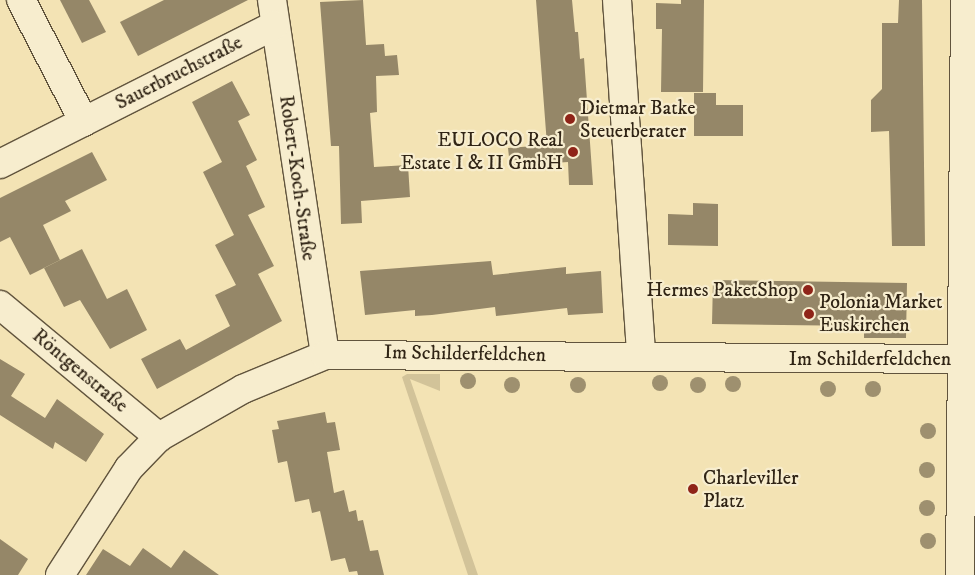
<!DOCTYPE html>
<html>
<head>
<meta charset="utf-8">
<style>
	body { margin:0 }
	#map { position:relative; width:975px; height:575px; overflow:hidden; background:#f3e3b4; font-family:"IM FELL DW Pica",serif }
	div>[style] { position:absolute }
	.green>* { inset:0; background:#d2c399 }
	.building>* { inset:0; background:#958768 }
	.roads { filter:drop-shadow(1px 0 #61543d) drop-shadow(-1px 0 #61543d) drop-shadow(0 1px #61543d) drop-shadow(0 -1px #61543d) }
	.minor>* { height:28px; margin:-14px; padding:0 14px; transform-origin:14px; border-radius:14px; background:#f7edce }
	.trees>* { width:16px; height:16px; margin:-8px; border-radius:50%; background:#9e906f }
	.dots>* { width:14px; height:14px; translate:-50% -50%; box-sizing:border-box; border:2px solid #f7edce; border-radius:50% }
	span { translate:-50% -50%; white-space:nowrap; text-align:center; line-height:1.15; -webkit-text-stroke:4.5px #f7edce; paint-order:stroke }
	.street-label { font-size:20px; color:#302415 }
	.poi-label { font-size:20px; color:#302415 }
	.left { translate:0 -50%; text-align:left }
	.right { translate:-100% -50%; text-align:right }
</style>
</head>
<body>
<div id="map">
	<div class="green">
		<div style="clip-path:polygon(407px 374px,440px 374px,440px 391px,410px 379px,478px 575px,468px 575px,402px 377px)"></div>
	</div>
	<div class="building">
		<div style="clip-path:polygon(60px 0,89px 0,106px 32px,82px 43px)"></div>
		<div style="clip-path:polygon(164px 0,248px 0,138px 56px,120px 22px)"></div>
		<div style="clip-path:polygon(363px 0,366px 45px,384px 44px,385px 56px,397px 55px,399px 75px,376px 76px,377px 112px,370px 113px,374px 167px,408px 165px,410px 197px,361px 201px,362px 223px,341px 224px,339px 146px,331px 146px,320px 2px)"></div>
		<div style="clip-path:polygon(536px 0,572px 0,575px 32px,578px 32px,580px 59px,584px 58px,593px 185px,569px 185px,568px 162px,510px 166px,508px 148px,547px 145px)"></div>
		<div style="clip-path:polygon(681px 0,704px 0,703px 92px,661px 92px,662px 29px,656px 29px,656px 3px,681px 4px)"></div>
		<div style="clip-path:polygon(899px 0,922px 0,925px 246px,892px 246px,889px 131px,871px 132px,871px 100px,882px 89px,882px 23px,898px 23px)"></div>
		<div style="clip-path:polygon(232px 81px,250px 115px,238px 121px,257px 160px,246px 166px,265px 207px,248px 215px,274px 266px,258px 274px,282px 321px,157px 389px,141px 359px,180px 339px,186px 350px,230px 326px,215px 295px,236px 285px,215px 245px,234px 235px,203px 172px,222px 162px,192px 102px)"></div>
		<div style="clip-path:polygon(694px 93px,716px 93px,716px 105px,743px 105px,743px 136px,694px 136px)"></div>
		<div style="clip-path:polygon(92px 152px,107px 180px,65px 201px,71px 211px,43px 225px,60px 260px,30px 275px,10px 237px,0 242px,0 198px)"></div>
		<div style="clip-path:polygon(693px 203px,718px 204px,718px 246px,668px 245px,668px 214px,693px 215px)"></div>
		<div style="clip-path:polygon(82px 249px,107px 299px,127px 289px,147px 330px,110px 349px,80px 300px,64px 307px,44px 268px)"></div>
		<div style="clip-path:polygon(491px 261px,493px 275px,566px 267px,566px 274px,601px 271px,603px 313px,568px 315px,567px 308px,496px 316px,495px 307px,432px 315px,415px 316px,415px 310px,365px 315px,360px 271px)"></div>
		<div style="clip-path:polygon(713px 280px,907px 283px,906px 338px,864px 338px,864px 326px,712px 324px)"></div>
		<div style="clip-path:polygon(0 359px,25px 374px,11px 396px,45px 418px,57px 399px,104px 434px,86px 462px,55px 442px,53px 449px,0 415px)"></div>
		<div style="clip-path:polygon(325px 412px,327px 423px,335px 422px,340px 450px,327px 452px,334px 493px,344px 490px,349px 512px,356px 510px,358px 521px,363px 520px,370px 551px,378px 550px,384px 575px,358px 575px,357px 571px,349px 572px,345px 558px,331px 561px,320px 511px,312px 513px,309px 499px,295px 502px,287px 461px,278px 463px,272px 430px,279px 429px,277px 421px)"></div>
		<div style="clip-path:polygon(0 539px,28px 559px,18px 575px,0 575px)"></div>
		<div style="clip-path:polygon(143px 548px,171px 568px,184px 550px,219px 575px,86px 575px,103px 549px,130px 566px)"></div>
	</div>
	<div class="roads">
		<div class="minor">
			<div style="left:21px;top:0;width:137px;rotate:62.7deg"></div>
			<div style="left:272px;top:0;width:359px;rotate:81.5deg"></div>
			<div style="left:617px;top:0;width:357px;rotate:86.1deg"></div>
			<div style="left:0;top:164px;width:308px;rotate:-26.8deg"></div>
			<div style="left:0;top:305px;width:207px;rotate:39.7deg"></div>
			<div style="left:60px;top:575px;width:127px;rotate:-57.2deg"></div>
			<div style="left:129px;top:468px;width:43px;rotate:-45.9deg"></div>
			<div style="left:159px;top:437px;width:97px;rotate:-29.7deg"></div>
			<div style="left:243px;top:389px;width:89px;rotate:-22.5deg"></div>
			<div style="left:325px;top:355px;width:636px;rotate:0.36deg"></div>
			<div style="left:960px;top:575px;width:575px;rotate:-89.5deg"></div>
		</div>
	</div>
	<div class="trees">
		<div style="left:468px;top:381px"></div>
		<div style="left:660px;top:383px"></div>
		<div style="left:733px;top:384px"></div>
		<div style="left:512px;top:385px"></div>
		<div style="left:578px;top:385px"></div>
		<div style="left:698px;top:385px"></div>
		<div style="left:828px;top:389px"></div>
		<div style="left:873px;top:389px"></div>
		<div style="left:928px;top:431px"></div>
		<div style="left:927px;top:470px"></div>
		<div style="left:927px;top:508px"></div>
		<div style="left:928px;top:541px"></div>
	</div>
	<div class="dots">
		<div style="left:570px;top:119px;background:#8f2418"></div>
		<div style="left:573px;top:152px;background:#8f2418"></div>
		<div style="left:808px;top:290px;background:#8f2418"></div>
		<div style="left:809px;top:314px;background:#8f2418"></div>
		<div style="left:693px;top:489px;background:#8f2418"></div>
	</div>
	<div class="street-label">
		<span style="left:179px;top:73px;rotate:-27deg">Sauerbruchstraße</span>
		<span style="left:297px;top:178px;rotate:82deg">Robert-Koch-Straße</span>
		<span style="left:465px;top:354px;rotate:1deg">Im Schilderfeldchen</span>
		<span style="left:870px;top:359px">Im Schilderfeldchen</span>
		<span style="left:80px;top:371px;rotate:40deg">Röntgenstraße</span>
	</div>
	<div class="poi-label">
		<span class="left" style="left:580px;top:120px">Dietmar Batke<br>Steuerberater</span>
		<span class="right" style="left:563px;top:152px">EULOCO Real<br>Estate I &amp; II GmbH</span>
		<span class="right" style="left:798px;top:290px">Hermes PaketShop</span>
		<span class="left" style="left:819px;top:314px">Polonia Market<br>Euskirchen</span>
		<span class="left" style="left:703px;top:490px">Charleviller<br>Platz</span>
	</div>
</div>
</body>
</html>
